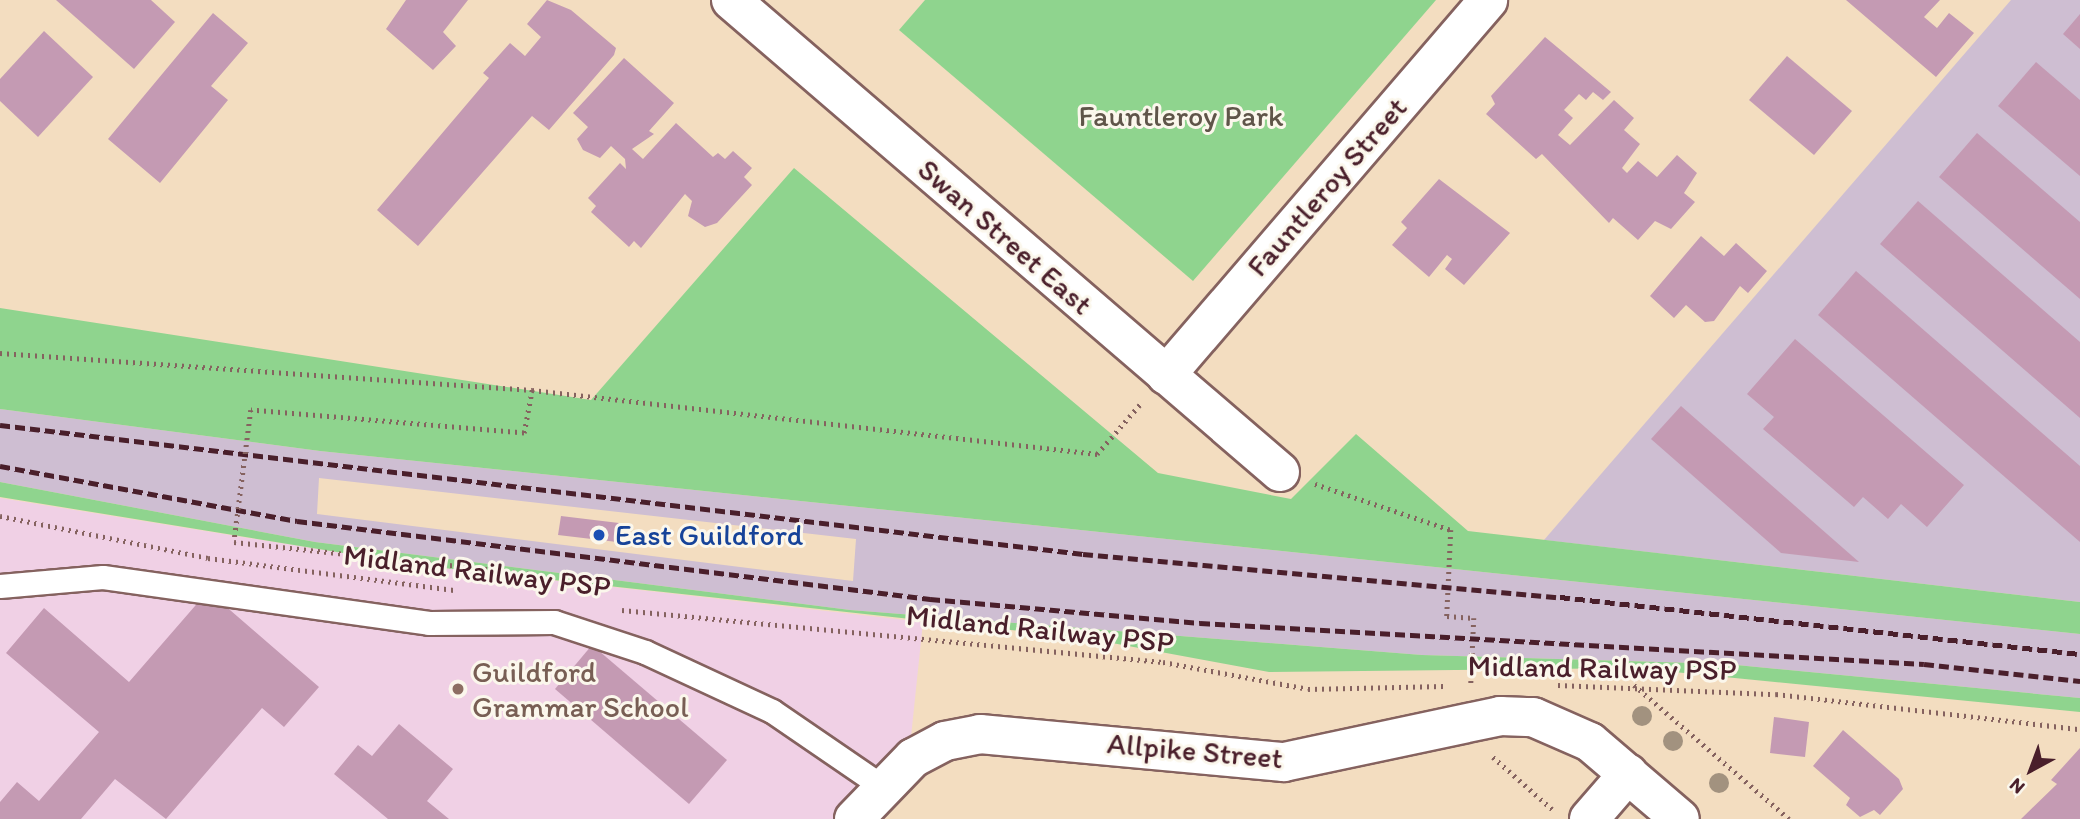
<!DOCTYPE html>
<html>
<head>
<meta charset="utf-8">
<style>
	body { margin:0 }
	#map { position:relative; width:2080px; height:819px; overflow:hidden; background:#f3ddc0; font-family:Itim,sans-serif }
	div>[style] { position:absolute }
	.built>* { inset:0; background:#f0d0e5 }
	.industrial>* { inset:0; background:#cebed2 }
	.green>* { inset:0; background:#8fd48e }
	.building>* { inset:0; background:#c49ab3 }
	.path>* { height:4.5px; margin-top:-2.25px; transform-origin:0; background:repeating-linear-gradient(90deg,#85625f 0 2px,transparent 0 7px) }
	.roads { filter:drop-shadow(2px 0 #85625f) drop-shadow(-2px 0 #85625f) drop-shadow(0 2px #85625f) drop-shadow(0 -2px #85625f) }
	.lane>* { height:23px; margin:-11.5px; padding:0 11.5px; transform-origin:11.5px; border-radius:11.5px; background:#fff }
	.street>* { height:38px; margin:-19px; padding:0 19px; transform-origin:19px; border-radius:19px; background:#fff }
	.rail>* { height:5px; margin-top:-2.5px; transform-origin:0; background:repeating-linear-gradient(90deg,#4a1f2b 0 10px,transparent 0 15px) }
	.path-bridge>* { height:4.5px; margin-top:-2.25px; transform-origin:0; background:repeating-linear-gradient(90deg,#85625f 0 2px,transparent 0 7px) }
	.trees>* { width:20px; height:20px; margin:-10px; border-radius:50%; background:#a2927f }
	.dots>* { width:19px; height:19px; translate:-50% -50%; box-sizing:border-box; border:4px solid #fbf7ec; border-radius:50% }
	span { translate:-50% -50%; white-space:nowrap; text-align:center; line-height:1.15; -webkit-text-stroke:6px #fbf7ec; paint-order:stroke }
	.park-label { font-size:30px; color:#5f5549 }
	.street-label { font-size:30px; color:#4a1f2b }
	.transit-label { font-size:30px; color:#164399 }
	.left { translate:0 -50%; text-align:left }
	.education-label { font-size:30px; color:#785e54 }
	.north { position:absolute; left:1996px; top:735px; width:70px; height:70px; -webkit-text-stroke:5px #fbf7ec; paint-order:stroke; rotate:221deg; font-size:19px; font-weight:700; line-height:28px; text-align:center; color:#4a1f2b }
	.north::after { content:''; display:block; margin:auto; width:24px; height:32px; background:#4a1f2b; clip-path:polygon(50% 0,100% 100%,50% 72%,0 100%) }
</style>
</head>
<body>
<div id="map">
	<div class="built">
		<div style="clip-path:polygon(0 498px,417px 565px,923px 622px,909px 756px,855px 819px,0 819px)"></div>
	</div>
	<div class="industrial">
		<div style="clip-path:polygon(2011px 0,2080px 0,2080px 602px,1544px 540px)"></div>
		<div style="clip-path:polygon(evenodd,0 409px,320px 451px,2080px 634px,2080px 698px,1726px 664px,1422px 655px,850px 610px,315px 542px,0 482px,0 409px,319px 478px,856px 539px,853px 581px,317px 514px,319px 478px)"></div>
	</div>
	<div class="green">
		<div style="clip-path:polygon(925px 0,1436px 0,1193px 281px,899px 30px)"></div>
		<div style="clip-path:polygon(794px 168px,1158px 473px,1291px 499px,1356px 434px,1468px 531px,2080px 602px,2080px 634px,320px 451px,0 409px,0 308px,591px 400px)"></div>
		<div style="clip-path:polygon(0 482px,315px 542px,850px 610px,1422px 655px,1726px 664px,2080px 698px,2080px 712px,1634px 668px,1269px 672px,1085px 638px,417px 565px,0 497px)"></div>
	</div>
	<div class="building">
		<div style="clip-path:polygon(56px 0,151px 0,175px 22px,134px 69px)"></div>
		<div style="clip-path:polygon(406px 0,468px 0,443px 32px,456px 46px,433px 70px,386px 29px)"></div>
		<div style="clip-path:polygon(547px 0,571px 10px,616px 48px,614px 55px,549px 130px,532px 116px,418px 246px,377px 210px,489px 78px,483px 73px,510px 43px,525px 56px,541px 37px,527px 24px)"></div>
		<div style="clip-path:polygon(1846px 0,1940px 0,1924px 17px,1937px 28px,1949px 13px,1974px 33px,1936px 77px)"></div>
		<div style="clip-path:polygon(213px 13px,248px 43px,211px 86px,228px 100px,160px 183px,108px 139px)"></div>
		<div style="clip-path:polygon(2080px 14px,2080px 49px,2063px 34px)"></div>
		<div style="clip-path:polygon(44px 31px,93px 77px,38px 137px,0 101px,0 79px)"></div>
		<div style="clip-path:polygon(1545px 37px,1611px 92px,1603px 100px,1593px 92px,1586px 100px,1579px 94px,1564px 110px,1573px 118px,1558px 135px,1570px 145px,1614px 100px,1634px 118px,1624px 130px,1640px 144px,1622px 168px,1627px 173px,1638px 161px,1657px 177px,1677px 155px,1697px 173px,1684px 193px,1695px 202px,1671px 229px,1655px 221px,1638px 240px,1613px 218px,1609px 223px,1542px 154px,1536px 159px,1486px 114px,1495px 104px,1491px 96px)"></div>
		<div style="clip-path:polygon(1787px 56px,1852px 111px,1814px 155px,1749px 100px)"></div>
		<div style="clip-path:polygon(624px 58px,674px 103px,649px 131px,654px 134px,632px 149px,643px 159px,676px 123px,713px 157px,718px 153px,725px 159px,733px 151px,752px 168px,744px 177px,752px 185px,717px 223px,705px 227px,688px 216px,692px 201px,685px 194px,641px 248px,634px 241px,629px 247px,591px 212px,596px 206px,588px 198px,620px 163px,626px 169px,625px 159px,611px 146px,600px 158px,583px 150px,577px 139px,588px 127px,573px 113px)"></div>
		<div style="clip-path:polygon(2036px 62px,2080px 100px,2080px 176px,1998px 106px)"></div>
		<div style="clip-path:polygon(1977px 133px,2080px 222px,2080px 299px,1939px 177px)"></div>
		<div style="clip-path:polygon(1439px 179px,1510px 233px,1464px 285px,1445px 269px,1452px 259px,1447px 255px,1429px 277px,1392px 245px,1407px 228px,1401px 222px)"></div>
		<div style="clip-path:polygon(1918px 201px,2080px 342px,2080px 418px,1880px 244px)"></div>
		<div style="clip-path:polygon(1701px 236px,1724px 256px,1736px 243px,1767px 271px,1748px 293px,1740px 286px,1714px 321px,1705px 322px,1686px 305px,1674px 318px,1650px 296px)"></div>
		<div style="clip-path:polygon(1856px 271px,2080px 466px,2080px 542px,1818px 315px)"></div>
		<div style="clip-path:polygon(1795px 339px,1964px 485px,1927px 527px,1901px 504px,1888px 519px,1863px 497px,1854px 507px,1763px 429px,1774px 417px,1747px 394px)"></div>
		<div style="clip-path:polygon(1681px 406px,1859px 562px,1781px 553px,1651px 439px)"></div>
		<div style="clip-path:polygon(561px 516px,619px 523px,617px 542px,558px 535px)"></div>
		<div style="clip-path:polygon(208px 591px,319px 687px,284px 727px,262px 708px,166px 819px,115px 779px,81px 819px,0 819px,0 802px,17px 782px,39px 801px,99px 732px,6px 653px,44px 608px,129px 682px)"></div>
		<div style="clip-path:polygon(592px 645px,727px 760px,689px 804px,555px 689px)"></div>
		<div style="clip-path:polygon(1774px 717px,1809px 722px,1805px 757px,1770px 753px)"></div>
		<div style="clip-path:polygon(399px 724px,453px 769px,427px 801px,449px 819px,388px 819px,334px 774px,358px 745px,372px 756px)"></div>
		<div style="clip-path:polygon(1843px 730px,1899px 779px,1903px 789px,1880px 815px,1874px 810px,1860px 817px,1846px 805px,1850px 798px,1813px 766px)"></div>
		<div style="clip-path:polygon(2080px 748px,2080px 819px,2021px 819px,2057px 784px,2051px 780px)"></div>
	</div>
	<div class="path">
		<div style="left:0;top:353px;width:533px;rotate:3.98deg"></div>
		<div style="left:532px;top:390px;width:569px;rotate:6.46deg"></div>
		<div style="left:1097px;top:454px;width:69px;rotate:-49.1deg"></div>
		<div style="left:524px;top:433px;width:44px;rotate:-79.5deg"></div>
		<div style="left:1315px;top:484px;width:144px;rotate:18.7deg"></div>
		<div style="left:1451px;top:530px;width:86px;rotate:92.7deg"></div>
		<div style="left:1447px;top:616px;width:27px;rotate:4deg"></div>
		<div style="left:1474px;top:618px;width:67px;rotate:92.6deg"></div>
		<div style="left:0;top:516px;width:212px;rotate:11.4deg"></div>
		<div style="left:208px;top:558px;width:248px;rotate:7.4deg"></div>
		<div style="left:541px;top:592px;width:17px;rotate:-87deg"></div>
		<div style="left:622px;top:610px;width:543px;rotate:5.49deg"></div>
		<div style="left:1163px;top:662px;width:147px;rotate:10.5deg"></div>
		<div style="left:1308px;top:689px;width:136px;rotate:-1.3deg"></div>
		<div style="left:1558px;top:685px;width:218px;rotate:2.4deg"></div>
		<div style="left:1776px;top:694px;width:306px;rotate:6.6deg"></div>
		<div style="left:1634px;top:685px;width:205px;rotate:40.8deg"></div>
		<div style="left:1493px;top:757px;width:79px;rotate:41.4deg"></div>
	</div>
	<div class="roads">
		<div class="lane">
			<div style="left:0;top:586px;width:103px;rotate:-5deg"></div>
			<div style="left:103px;top:577px;width:329px;rotate:8deg"></div>
			<div style="left:429px;top:623px;width:125px;rotate:-0.5deg"></div>
			<div style="left:554px;top:622px;width:96px;rotate:18.2deg"></div>
			<div style="left:645px;top:652px;width:140px;rotate:24.9deg"></div>
			<div style="left:772px;top:711px;width:135px;rotate:34.4deg"></div>
		</div>
		<div class="street">
			<div style="left:731px;top:0;width:724px;rotate:40.69deg"></div>
			<div style="left:1166px;top:375px;width:494px;rotate:-49.3deg"></div>
			<div style="left:854px;top:819px;width:85px;rotate:-46deg"></div>
			<div style="left:913px;top:758px;width:36px;rotate:-28deg"></div>
			<div style="left:945px;top:741px;width:36px;rotate:-11deg"></div>
			<div style="left:980px;top:734px;width:305px;rotate:5.3deg"></div>
			<div style="left:1284px;top:762px;width:221px;rotate:-12deg"></div>
			<div style="left:1500px;top:716px;width:33px;rotate:2deg"></div>
			<div style="left:1533px;top:717px;width:62px;rotate:23.7deg"></div>
			<div style="left:1590px;top:742px;width:118px;rotate:40.5deg"></div>
			<div style="left:1589px;top:819px;width:60px;rotate:-49.1deg"></div>
		</div>
	</div>
	<div class="rail">
		<div style="left:0;top:425px;width:1091px;rotate:6.79deg"></div>
		<div style="left:1083px;top:554px;width:479px;rotate:5.2deg"></div>
		<div style="left:1560px;top:597px;width:523px;rotate:6.26deg"></div>
		<div style="left:0;top:466px;width:302px;rotate:10.5deg"></div>
		<div style="left:297px;top:521px;width:638px;rotate:7.02deg"></div>
		<div style="left:930px;top:599px;width:271px;rotate:5.1deg"></div>
		<div style="left:1200px;top:623px;width:725px;rotate:3.24deg"></div>
		<div style="left:1924px;top:664px;width:157px;rotate:6.2deg"></div>
	</div>
	<div class="path-bridge">
		<div style="left:524px;top:433px;width:274px;rotate:-175.2deg"></div>
		<div style="left:251px;top:410px;width:133px;rotate:97.3deg"></div>
		<div style="left:234px;top:542px;width:310px;rotate:6.1deg"></div>
	</div>
	<div class="trees">
		<div style="left:1642px;top:716px"></div>
		<div style="left:1673px;top:741px"></div>
		<div style="left:1719px;top:783px"></div>
	</div>
	<div class="dots">
		<div style="left:599px;top:535px;background:#1a4fb4"></div>
		<div style="left:458px;top:689px;background:#8d6e63"></div>
	</div>
	<div class="park-label">
		<span style="left:1181px;top:116px">Fauntleroy Park</span>
	</div>
	<div class="street-label">
		<span style="left:1327px;top:187px;rotate:-49deg">Fauntleroy Street</span>
		<span style="left:1005px;top:237px;rotate:41deg">Swan Street East</span>
		<span style="left:477px;top:571px;rotate:7deg">Midland Railway PSP</span>
		<span style="left:1040px;top:629px;rotate:6deg">Midland Railway PSP</span>
		<span style="left:1602px;top:668px;rotate:1deg">Midland Railway PSP</span>
		<span style="left:1195px;top:751px;rotate:5deg">Allpike Street</span>
	</div>
	<div class="transit-label">
		<span class="left" style="left:615px;top:535px">East Guildford</span>
	</div>
	<div class="education-label">
		<span class="left" style="left:472px;top:689px">Guildford<br>Grammar School</span>
	</div>
	<div class="north">N</div>
</div>
</body>
</html>
